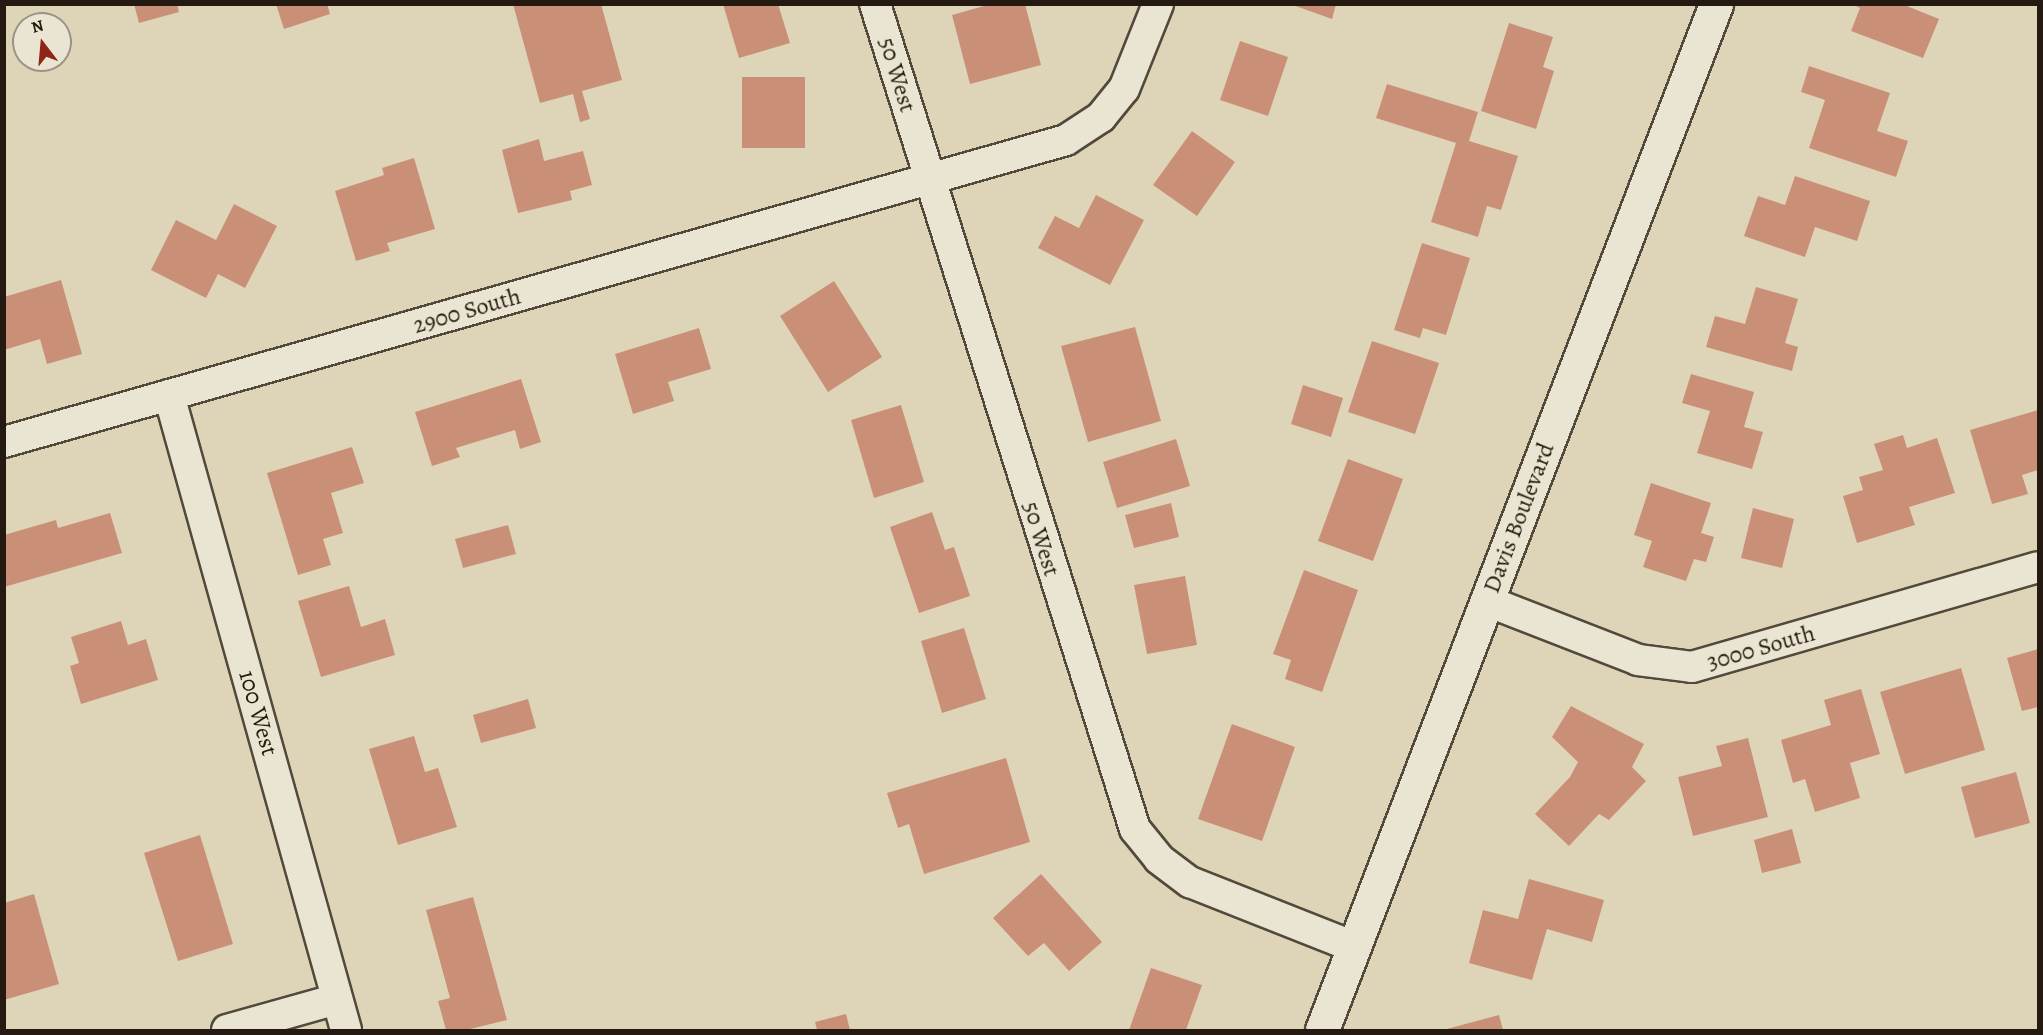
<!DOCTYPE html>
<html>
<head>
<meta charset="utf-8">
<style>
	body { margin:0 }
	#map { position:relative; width:2043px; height:1035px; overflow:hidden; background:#ded5b9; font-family:Alegreya,serif }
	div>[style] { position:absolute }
	.building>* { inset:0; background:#ca9077 }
	.roads { filter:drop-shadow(2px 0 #52493b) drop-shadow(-2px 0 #52493b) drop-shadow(0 2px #52493b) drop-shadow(0 -2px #52493b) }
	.street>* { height:30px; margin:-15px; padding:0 15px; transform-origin:15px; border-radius:15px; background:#eae4d2 }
	.secondary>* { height:33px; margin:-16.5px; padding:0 16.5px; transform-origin:16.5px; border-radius:16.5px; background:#eae4d2 }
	span { translate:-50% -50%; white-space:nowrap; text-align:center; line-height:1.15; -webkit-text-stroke:4.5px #eae4d2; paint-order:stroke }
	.street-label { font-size:24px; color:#241a11 }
	.frame { position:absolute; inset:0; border:6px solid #241a11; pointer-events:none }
	.north { position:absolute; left:12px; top:12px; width:60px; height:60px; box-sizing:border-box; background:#eae4d2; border:2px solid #9b9385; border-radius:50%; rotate:344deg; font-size:16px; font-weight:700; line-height:24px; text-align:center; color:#241a11 }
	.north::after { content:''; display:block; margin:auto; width:21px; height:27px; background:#8f2418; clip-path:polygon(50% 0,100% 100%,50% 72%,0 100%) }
</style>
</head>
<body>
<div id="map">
	<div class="building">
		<div style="clip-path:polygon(134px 4px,177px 4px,179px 12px,139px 23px)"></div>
		<div style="clip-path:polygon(276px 4px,327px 4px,330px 14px,284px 29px)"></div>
		<div style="clip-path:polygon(513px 4px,601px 4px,622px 80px,582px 91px,590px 119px,580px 122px,573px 94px,540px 103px)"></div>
		<div style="clip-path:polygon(723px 4px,778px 4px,790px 43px,739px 58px)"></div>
		<div style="clip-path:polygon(991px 4px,1025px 4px,1041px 65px,970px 84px,952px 15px)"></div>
		<div style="clip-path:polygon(1290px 4px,1336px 4px,1332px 19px)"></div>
		<div style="clip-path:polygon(1852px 4px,1902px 4px,1939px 19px,1923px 58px,1851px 31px,1860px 8px)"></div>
		<div style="clip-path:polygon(1509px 23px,1553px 37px,1543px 67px,1554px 71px,1536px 129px,1481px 111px)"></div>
		<div style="clip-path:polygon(1240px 41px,1288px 57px,1268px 116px,1220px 100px)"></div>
		<div style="clip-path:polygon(1809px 66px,1890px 93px,1877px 131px,1908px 141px,1896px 177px,1809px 148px,1825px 100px,1801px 92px)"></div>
		<div style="clip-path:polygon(742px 77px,805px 77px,805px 148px,742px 148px)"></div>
		<div style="clip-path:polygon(1387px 84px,1478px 112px,1469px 141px,1518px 156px,1501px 210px,1487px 206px,1478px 237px,1431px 222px,1456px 143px,1376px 118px)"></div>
		<div style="clip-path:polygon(1192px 131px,1235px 162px,1197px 216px,1153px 185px)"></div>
		<div style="clip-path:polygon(539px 139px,544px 161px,583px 151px,592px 185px,570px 191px,572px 200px,518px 213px,502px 150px)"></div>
		<div style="clip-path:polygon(414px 158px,435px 229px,387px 243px,390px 251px,356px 261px,335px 191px,384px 175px,382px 168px)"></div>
		<div style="clip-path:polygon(1795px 176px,1870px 201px,1857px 241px,1815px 227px,1805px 257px,1744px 236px,1758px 196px,1785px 205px)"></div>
		<div style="clip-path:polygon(1096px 195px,1144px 220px,1110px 285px,1038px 248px,1055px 216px,1079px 228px)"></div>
		<div style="clip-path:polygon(234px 204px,277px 226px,245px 288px,218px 274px,206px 298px,151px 270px,176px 220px,216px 240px)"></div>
		<div style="clip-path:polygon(1422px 243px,1470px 258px,1446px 335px,1423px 328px,1420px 338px,1394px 330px)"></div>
		<div style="clip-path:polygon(61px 280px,82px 354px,47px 364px,40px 339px,4px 350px,4px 297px)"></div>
		<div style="clip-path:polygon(834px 281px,882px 357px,828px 392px,780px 316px)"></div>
		<div style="clip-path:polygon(1756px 287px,1798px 299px,1785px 343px,1798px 347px,1792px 371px,1706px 347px,1715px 316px,1745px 324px)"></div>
		<div style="clip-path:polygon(1135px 327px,1161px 421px,1088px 442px,1061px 346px)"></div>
		<div style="clip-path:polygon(699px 328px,711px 369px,668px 382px,674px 401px,633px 414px,615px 354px)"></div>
		<div style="clip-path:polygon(1372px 341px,1439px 363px,1415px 434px,1348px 412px)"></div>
		<div style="clip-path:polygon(1691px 374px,1754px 392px,1744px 427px,1763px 432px,1752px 469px,1697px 453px,1710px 411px,1682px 403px)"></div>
		<div style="clip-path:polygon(521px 379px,541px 442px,520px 449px,515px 430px,456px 448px,460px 457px,432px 466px,415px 412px)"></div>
		<div style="clip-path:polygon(1303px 385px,1343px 398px,1331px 437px,1291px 424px)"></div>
		<div style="clip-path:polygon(901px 405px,924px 482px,874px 498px,851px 420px)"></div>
		<div style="clip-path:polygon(2038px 410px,2038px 470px,2022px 475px,2028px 494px,1992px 504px,1970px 430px)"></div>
		<div style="clip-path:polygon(1903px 435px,1907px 448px,1937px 438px,1955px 493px,1909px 507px,1915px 525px,1857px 543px,1843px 496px,1863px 490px,1859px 477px,1883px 470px,1874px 444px)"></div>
		<div style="clip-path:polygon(1176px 439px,1190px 486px,1117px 508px,1103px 462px)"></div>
		<div style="clip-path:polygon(352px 447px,364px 483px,331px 493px,343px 533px,323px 539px,331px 565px,298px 575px,267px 473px)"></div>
		<div style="clip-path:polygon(1348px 459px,1403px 479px,1373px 561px,1318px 541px)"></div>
		<div style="clip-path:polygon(1651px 483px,1711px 503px,1701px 533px,1714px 537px,1706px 562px,1694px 559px,1686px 581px,1643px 567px,1652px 541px,1634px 535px)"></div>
		<div style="clip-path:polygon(1171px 503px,1179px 537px,1134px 548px,1125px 515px)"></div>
		<div style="clip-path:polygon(1753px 508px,1794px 519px,1782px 568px,1741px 558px)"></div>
		<div style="clip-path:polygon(932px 512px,945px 550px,954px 547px,970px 596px,919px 613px,890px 527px)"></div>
		<div style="clip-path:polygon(110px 513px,122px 553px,4px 587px,4px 535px,56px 520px,58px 528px)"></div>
		<div style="clip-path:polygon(508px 525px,516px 554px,463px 568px,455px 539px)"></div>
		<div style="clip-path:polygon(1304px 570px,1358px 590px,1322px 692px,1285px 679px,1291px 660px,1273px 654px)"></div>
		<div style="clip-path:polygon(1185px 576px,1197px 645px,1147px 654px,1134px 585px)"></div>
		<div style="clip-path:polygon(349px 586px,361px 627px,385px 619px,395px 655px,321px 677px,298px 601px)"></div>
		<div style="clip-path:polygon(121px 621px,128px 645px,146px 639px,158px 680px,81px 704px,70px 666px,79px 663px,71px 637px)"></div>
		<div style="clip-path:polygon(964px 628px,986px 699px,942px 713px,921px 641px)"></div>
		<div style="clip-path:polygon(2038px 649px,2038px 707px,2022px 711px,2007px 658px)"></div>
		<div style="clip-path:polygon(1961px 668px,1985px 750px,1905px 774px,1880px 692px)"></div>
		<div style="clip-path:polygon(1861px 689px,1880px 754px,1850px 763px,1860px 798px,1815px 812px,1805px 779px,1793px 783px,1781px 740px,1831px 725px,1824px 700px)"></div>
		<div style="clip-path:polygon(528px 699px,536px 728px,481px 743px,473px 715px)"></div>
		<div style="clip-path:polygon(1571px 706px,1644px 744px,1632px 767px,1646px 781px,1609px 820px,1599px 814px,1569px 846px,1535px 814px,1570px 777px,1578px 762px,1552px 737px)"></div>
		<div style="clip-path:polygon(1232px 724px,1295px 747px,1262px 841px,1198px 819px)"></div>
		<div style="clip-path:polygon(414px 736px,425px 772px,438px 768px,457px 827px,398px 845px,369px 749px)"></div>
		<div style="clip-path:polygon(1748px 738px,1768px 817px,1693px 836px,1678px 777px,1722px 766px,1716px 746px)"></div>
		<div style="clip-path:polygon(1006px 758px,1030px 842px,924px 874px,909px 824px,898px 828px,887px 793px)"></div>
		<div style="clip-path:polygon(2016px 772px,2030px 823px,1975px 838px,1961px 787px)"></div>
		<div style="clip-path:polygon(1792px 829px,1801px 863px,1762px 873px,1754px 840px)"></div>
		<div style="clip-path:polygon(200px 835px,233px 944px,178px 961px,144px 853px)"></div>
		<div style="clip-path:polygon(1041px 874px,1102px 942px,1069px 971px,1044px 943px,1028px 956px,993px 918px)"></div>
		<div style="clip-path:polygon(1529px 879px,1604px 900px,1592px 942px,1547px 929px,1532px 980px,1469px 963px,1483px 910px,1518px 919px)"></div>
		<div style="clip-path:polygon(34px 894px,59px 984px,4px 1000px,4px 903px)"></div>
		<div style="clip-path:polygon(473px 897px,507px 1020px,466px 1030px,446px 1030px,438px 1001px,450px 998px,426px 910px)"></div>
		<div style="clip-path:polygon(1151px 968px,1202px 985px,1186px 1030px,1129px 1030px)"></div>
		<div style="clip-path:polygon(846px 1014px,850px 1030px,817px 1030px,815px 1022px)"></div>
		<div style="clip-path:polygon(1499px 1015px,1503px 1030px,1443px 1030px)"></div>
	</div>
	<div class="roads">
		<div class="street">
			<div style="left:875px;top:4px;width:865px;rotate:72.51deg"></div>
			<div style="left:1135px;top:829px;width:38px;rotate:51deg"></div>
			<div style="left:1159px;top:859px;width:39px;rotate:37deg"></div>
			<div style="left:1190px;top:882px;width:176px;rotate:21.6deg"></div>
			<div style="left:169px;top:395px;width:659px;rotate:74.42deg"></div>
			<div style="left:4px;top:442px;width:1104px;rotate:-15.87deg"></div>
			<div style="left:1066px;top:140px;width:42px;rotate:-33.3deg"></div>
			<div style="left:1101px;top:117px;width:36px;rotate:-51deg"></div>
			<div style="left:1124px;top:89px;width:92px;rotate:-68.2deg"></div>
			<div style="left:1487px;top:601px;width:162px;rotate:21.3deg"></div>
			<div style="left:1638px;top:660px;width:54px;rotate:7.4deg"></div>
			<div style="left:1692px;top:667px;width:360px;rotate:-16.1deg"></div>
			<div style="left:227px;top:1030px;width:114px;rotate:-15.7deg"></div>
		</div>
		<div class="secondary">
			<div style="left:1322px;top:1030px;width:1099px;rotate:-68.99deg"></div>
		</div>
	</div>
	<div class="street-label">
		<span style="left:897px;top:75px;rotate:73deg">50 West</span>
		<span style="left:467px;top:311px;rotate:-16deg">2900 South</span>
		<span style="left:1519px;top:518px;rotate:-69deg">Davis Boulevard</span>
		<span style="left:1041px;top:539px;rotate:73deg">50 West</span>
		<span style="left:1761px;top:648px;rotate:-16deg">3000 South</span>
		<span style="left:258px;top:713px;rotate:74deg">100 West</span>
	</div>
	<div class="frame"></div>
	<div class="north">N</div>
</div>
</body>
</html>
